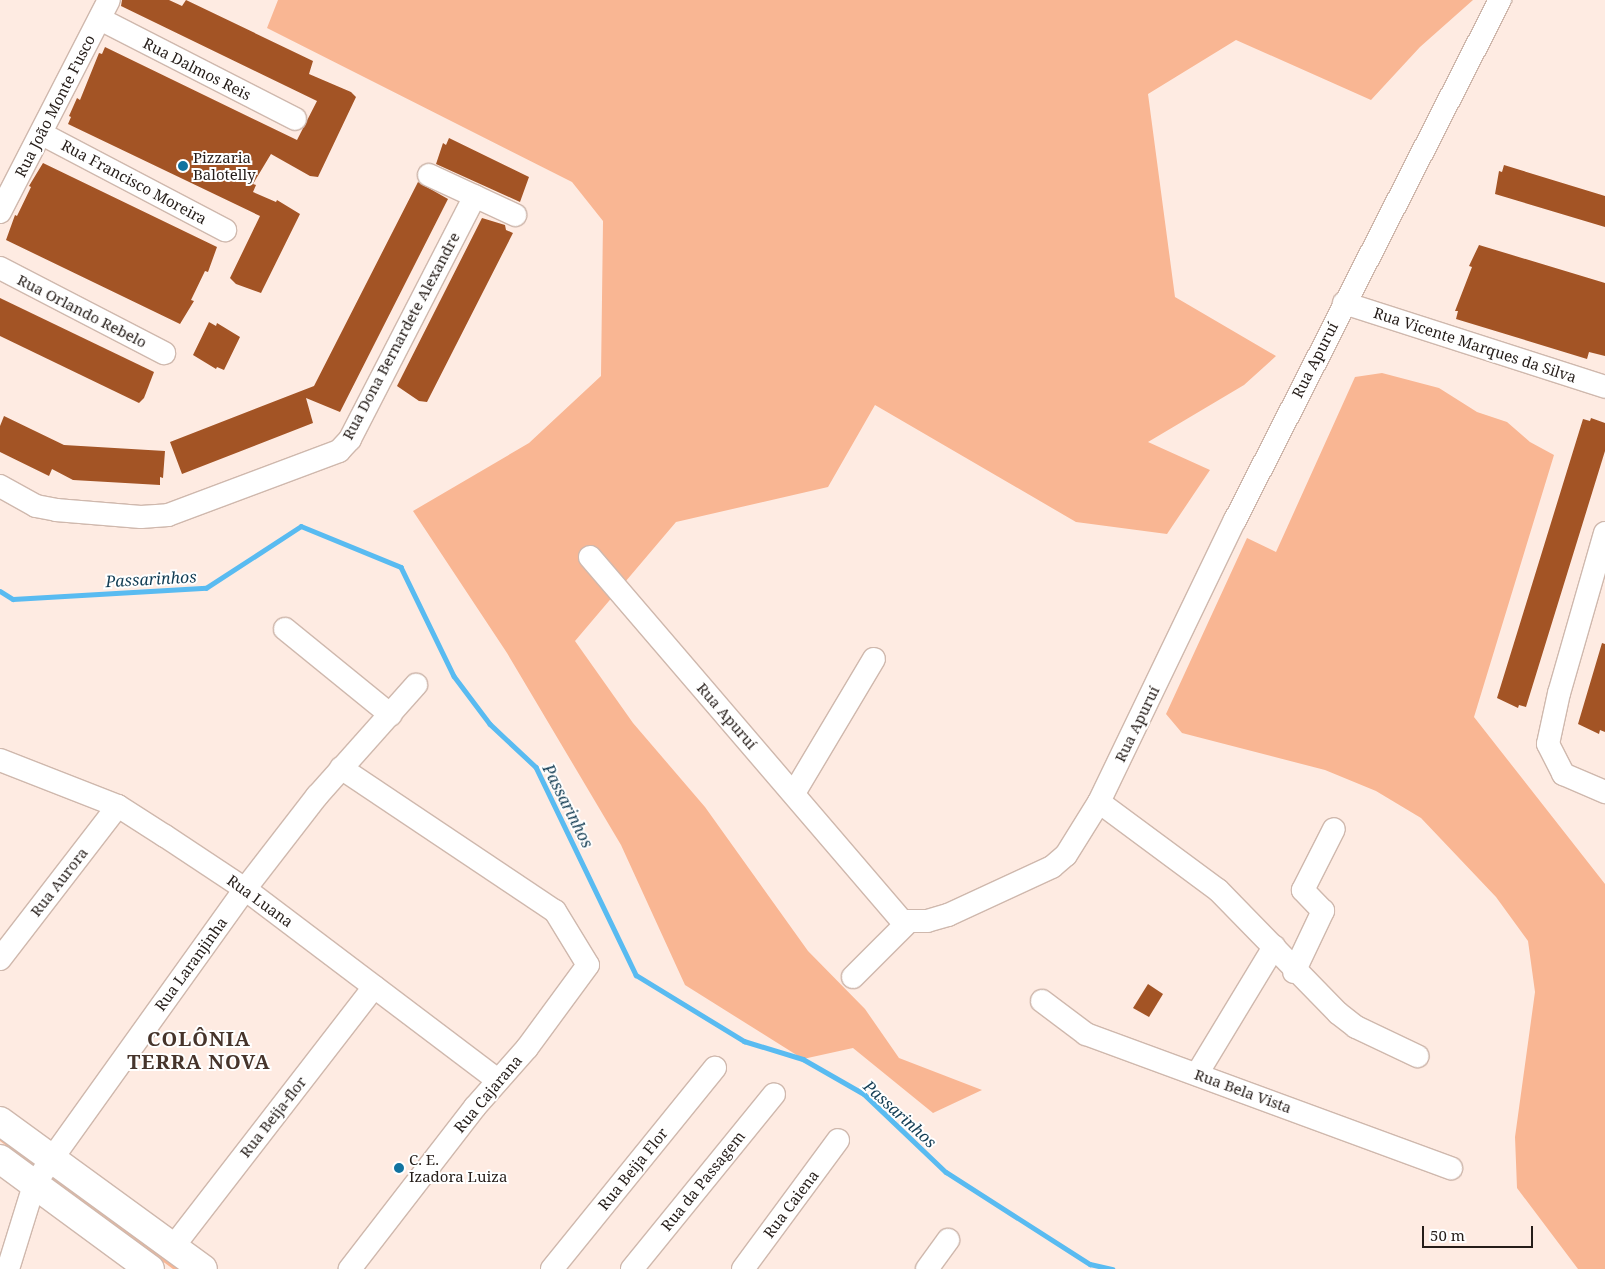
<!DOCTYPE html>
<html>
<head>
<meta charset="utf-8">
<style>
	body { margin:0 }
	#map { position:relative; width:1605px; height:1269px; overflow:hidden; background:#feebe2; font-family:"Noto Serif",serif }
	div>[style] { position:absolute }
	.green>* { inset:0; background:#f9b693 }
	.stream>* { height:4.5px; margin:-2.25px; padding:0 2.25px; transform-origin:2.25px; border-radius:2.25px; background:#59bbf1 }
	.building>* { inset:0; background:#a35425 }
	.roads { filter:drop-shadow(1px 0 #cfb8ad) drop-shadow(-1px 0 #cfb8ad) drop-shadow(0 1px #cfb8ad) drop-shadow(0 -1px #cfb8ad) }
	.minor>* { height:22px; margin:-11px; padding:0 11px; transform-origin:11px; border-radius:11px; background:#fff }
	.major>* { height:28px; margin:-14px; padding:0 14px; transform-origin:14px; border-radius:14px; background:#fff }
	.dots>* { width:14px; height:14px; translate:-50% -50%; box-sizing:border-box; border:2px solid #fff; border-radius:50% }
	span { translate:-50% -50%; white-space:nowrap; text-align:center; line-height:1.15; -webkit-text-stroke:4px #fff; paint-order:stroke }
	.street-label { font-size:15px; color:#251d19 }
	.poi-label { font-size:15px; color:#251d19 }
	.left { translate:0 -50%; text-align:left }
	.water-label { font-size:16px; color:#123c53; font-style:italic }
	.district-label { font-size:20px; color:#46342b; font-weight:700; letter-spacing:1px }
	.scale { position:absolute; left:1422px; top:1226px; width:111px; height:22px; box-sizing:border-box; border:2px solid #251d19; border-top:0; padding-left:6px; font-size:15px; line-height:18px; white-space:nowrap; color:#251d19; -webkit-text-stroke:4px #fff; paint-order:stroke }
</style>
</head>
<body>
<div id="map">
	<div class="green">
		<div style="clip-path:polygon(278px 0,1473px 0,1420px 47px,1371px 100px,1236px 40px,1148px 94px,1175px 297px,1276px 356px,1244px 385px,1148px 442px,1210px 470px,1167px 534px,1076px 522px,875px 405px,828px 487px,676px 522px,575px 641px,633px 723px,705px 807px,808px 951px,865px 1009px,899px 1058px,982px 1090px,933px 1113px,853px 1048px,803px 1059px,685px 985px,621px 845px,507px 653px,413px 511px,529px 443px,601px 376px,603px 221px,572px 182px,267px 28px)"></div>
		<div style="clip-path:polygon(1382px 373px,1439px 388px,1477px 412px,1507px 422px,1530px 442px,1554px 455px,1474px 717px,1605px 884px,1605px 1269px,1578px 1269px,1517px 1188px,1515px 1137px,1535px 992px,1528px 941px,1496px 897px,1421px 818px,1376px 791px,1325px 770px,1182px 733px,1166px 714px,1247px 538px,1276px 552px,1355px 377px)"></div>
		<div style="clip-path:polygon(0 1126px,193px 1269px,173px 1269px,0 1141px)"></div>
	</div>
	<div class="stream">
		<div style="left:0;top:591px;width:15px;rotate:32deg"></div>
		<div style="left:13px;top:599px;width:193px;rotate:-3.3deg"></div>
		<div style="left:206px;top:588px;width:113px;rotate:-33.1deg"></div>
		<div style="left:301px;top:526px;width:108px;rotate:22.3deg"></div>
		<div style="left:401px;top:567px;width:121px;rotate:64.1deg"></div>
		<div style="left:454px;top:676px;width:60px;rotate:53.1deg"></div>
		<div style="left:490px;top:724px;width:63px;rotate:43.1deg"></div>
		<div style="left:536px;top:767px;width:231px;rotate:64.3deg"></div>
		<div style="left:636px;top:975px;width:127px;rotate:31.4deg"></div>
		<div style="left:744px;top:1041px;width:62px;rotate:17deg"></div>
		<div style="left:803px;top:1059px;width:70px;rotate:29.8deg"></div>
		<div style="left:864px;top:1094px;width:113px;rotate:43.6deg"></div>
		<div style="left:946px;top:1172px;width:171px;rotate:32.6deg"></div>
		<div style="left:1090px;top:1264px;width:23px;rotate:13deg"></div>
	</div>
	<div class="building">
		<div style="clip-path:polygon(122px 0,169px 0,182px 6px,186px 0,313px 61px,309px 74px,351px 92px,356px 97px,318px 177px,310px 176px,271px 154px,253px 184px,256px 185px,253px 192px,276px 202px,277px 200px,300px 214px,261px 293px,236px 284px,230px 278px,260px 216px,68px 124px,71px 117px,69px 116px,77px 98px,80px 100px,99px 53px,102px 54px,105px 47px,297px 140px,317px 101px,121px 6px)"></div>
		<div style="clip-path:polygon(449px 138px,529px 177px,520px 202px,436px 164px,443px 143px,446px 145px)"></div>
		<div style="clip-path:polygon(43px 163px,217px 247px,208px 272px,205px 271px,191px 300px,194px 301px,180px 324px,6px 240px,15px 215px,17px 216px,31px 187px,29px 186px)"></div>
		<div style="clip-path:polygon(1504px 165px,1605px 196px,1605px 227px,1495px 194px,1499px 171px,1502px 172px)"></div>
		<div style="clip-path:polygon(418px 182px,448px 199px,340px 412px,306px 398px,313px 423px,182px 474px,170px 442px,314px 386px)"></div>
		<div style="clip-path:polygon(482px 218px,505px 225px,506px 230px,513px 233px,427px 402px,419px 401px,397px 386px)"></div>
		<div style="clip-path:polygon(1479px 245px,1605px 283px,1605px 356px,1589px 352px,1587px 359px,1456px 319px,1458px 311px,1455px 311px,1472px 267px,1469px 266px)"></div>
		<div style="clip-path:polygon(0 298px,154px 372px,144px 398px,139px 403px,0 336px)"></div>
		<div style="clip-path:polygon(209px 322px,216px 326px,217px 323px,240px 337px,224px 370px,217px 367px,216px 369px,193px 355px)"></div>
		<div style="clip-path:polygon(4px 416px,64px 445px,165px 451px,163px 478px,160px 477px,160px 485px,73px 480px,52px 469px,49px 476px,0 452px,0 426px)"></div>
		<div style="clip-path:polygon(1591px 418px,1605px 423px,1605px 451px,1526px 707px,1519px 705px,1518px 708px,1497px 698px,1583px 419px,1590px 421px)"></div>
		<div style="clip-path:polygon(1602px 643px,1605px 644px,1605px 732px,1600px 730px,1599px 734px,1578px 724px)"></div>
		<div style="clip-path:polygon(1148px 984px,1163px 994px,1149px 1017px,1133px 1008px)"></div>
	</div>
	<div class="roads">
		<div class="minor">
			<div style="left:100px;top:19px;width:219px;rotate:27.1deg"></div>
			<div style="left:42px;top:134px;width:207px;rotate:27.7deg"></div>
			<div style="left:429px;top:175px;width:95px;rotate:24.9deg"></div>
			<div style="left:0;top:212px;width:238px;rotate:-62.8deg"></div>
			<div style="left:0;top:268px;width:185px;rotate:27.4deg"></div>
			<div style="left:1344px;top:303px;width:274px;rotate:17.8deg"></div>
			<div style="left:0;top:486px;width:41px;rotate:29.1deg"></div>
			<div style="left:36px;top:506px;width:20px;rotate:11deg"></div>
			<div style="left:56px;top:510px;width:85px;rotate:4.7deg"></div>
			<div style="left:141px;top:517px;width:27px;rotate:-4deg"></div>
			<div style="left:168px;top:515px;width:183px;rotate:-20.5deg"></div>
			<div style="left:339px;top:451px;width:16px;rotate:-47deg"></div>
			<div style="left:350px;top:439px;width:273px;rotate:-62.8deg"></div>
			<div style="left:1605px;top:533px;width:166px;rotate:106deg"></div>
			<div style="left:1559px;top:693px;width:52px;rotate:102.2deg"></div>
			<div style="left:1548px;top:744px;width:34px;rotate:63deg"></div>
			<div style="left:1563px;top:774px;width:46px;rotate:23.2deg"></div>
			<div style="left:590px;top:557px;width:479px;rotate:49.4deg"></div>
			<div style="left:902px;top:921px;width:25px"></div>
			<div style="left:927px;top:921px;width:22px;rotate:-16deg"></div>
			<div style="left:948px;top:915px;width:115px;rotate:-24.8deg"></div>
			<div style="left:1052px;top:867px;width:18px;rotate:-41deg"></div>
			<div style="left:1066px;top:855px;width:62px;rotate:-58.1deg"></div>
			<div style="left:1099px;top:802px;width:313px;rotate:-64.3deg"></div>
			<div style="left:1235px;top:520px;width:584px;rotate:-63deg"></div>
			<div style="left:285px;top:629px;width:136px;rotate:39.1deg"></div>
			<div style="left:0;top:760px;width:127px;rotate:21.3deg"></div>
			<div style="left:118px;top:806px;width:56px;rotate:32.6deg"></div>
			<div style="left:165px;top:836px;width:96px;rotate:33.5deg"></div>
			<div style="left:245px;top:889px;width:317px;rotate:37.1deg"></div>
			<div style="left:341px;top:768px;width:257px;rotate:33.8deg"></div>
			<div style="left:555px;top:911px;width:63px;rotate:58.6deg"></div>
			<div style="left:588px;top:965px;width:103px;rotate:126.3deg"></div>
			<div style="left:527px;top:1048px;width:79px;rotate:131.4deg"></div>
			<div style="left:475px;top:1107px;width:205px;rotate:127.7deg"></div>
			<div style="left:794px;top:793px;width:156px;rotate:-59.2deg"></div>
			<div style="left:1099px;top:802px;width:148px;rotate:36.5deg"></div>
			<div style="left:1218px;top:890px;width:172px;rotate:45.7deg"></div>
			<div style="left:1338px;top:1013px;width:23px;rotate:38deg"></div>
			<div style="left:1356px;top:1027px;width:68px;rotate:25.4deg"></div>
			<div style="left:0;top:959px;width:193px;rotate:-52.4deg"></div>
			<div style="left:1294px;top:972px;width:68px;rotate:-64.6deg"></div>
			<div style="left:1323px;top:911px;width:29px;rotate:-134deg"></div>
			<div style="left:1303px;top:890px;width:68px;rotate:-63.1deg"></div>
			<div style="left:853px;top:977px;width:76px;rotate:-45deg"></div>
			<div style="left:1042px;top:1001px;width:55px;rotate:36.9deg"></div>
			<div style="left:1086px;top:1034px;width:389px;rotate:20.2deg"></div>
			<div style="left:1197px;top:1074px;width:149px;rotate:-58.8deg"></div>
			<div style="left:173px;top:1247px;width:329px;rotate:-52.3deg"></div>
			<div style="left:8px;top:1269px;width:88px;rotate:-72.8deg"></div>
			<div style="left:34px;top:1185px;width:30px;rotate:-56deg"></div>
			<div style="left:51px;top:1160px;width:333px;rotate:-54.4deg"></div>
			<div style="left:245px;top:889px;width:118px;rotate:-52.3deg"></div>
			<div style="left:317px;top:796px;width:149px;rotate:-48.3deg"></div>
			<div style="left:552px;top:1269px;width:259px;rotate:-51deg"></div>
			<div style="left:632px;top:1269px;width:225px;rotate:-50.9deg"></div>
			<div style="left:743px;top:1269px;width:160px;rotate:-53.6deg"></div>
			<div style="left:927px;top:1269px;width:36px;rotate:-54deg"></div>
		</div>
		<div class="major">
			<div style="left:0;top:1121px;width:251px;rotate:36.1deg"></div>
			<div style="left:0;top:1159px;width:186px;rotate:36.3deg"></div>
		</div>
	</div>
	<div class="dots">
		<div style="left:183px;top:166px;background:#1173a0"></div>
		<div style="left:399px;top:1168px;background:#1173a0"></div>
	</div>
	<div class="street-label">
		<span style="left:197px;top:69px;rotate:27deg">Rua Dalmos Reis</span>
		<span style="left:55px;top:106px;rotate:-63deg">Rua João Monte Fusco</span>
		<span style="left:134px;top:182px;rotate:28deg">Rua Francisco Moreira</span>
		<span style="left:82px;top:311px;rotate:27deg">Rua Orlando Rebelo</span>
		<span style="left:401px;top:336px;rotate:-62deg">Rua Dona Bernardete Alexandre</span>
		<span style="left:1475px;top:345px;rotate:18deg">Rua Vicente Marques da Silva</span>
		<span style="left:1315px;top:360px;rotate:-63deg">Rua Apuruí</span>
		<span style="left:727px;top:716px;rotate:49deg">Rua Apuruí</span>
		<span style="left:1137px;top:724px;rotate:-64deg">Rua Apuruí</span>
		<span style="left:59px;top:882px;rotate:-52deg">Rua Aurora</span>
		<span style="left:260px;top:901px;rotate:36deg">Rua Luana</span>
		<span style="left:191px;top:964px;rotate:-54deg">Rua Laranjinha</span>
		<span style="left:1243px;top:1091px;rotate:20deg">Rua Bela Vista</span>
		<span style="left:488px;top:1094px;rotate:-50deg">Rua Cajarana</span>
		<span style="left:273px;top:1117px;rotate:-52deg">Rua Beija-flor</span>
		<span style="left:633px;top:1169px;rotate:-51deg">Rua Beija Flor</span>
		<span style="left:703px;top:1181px;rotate:-51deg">Rua da Passagem</span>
		<span style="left:791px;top:1204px;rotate:-53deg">Rua Caiena</span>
	</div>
	<div class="poi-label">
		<span class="left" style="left:193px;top:166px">Pizzaria<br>Balotelly</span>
		<span class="left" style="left:409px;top:1168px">C. E.<br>Izadora Luiza</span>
	</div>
	<div class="water-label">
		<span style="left:151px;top:579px;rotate:-3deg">Passarinhos</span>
		<span style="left:568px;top:806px;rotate:63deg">Passarinhos</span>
		<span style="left:900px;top:1114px;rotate:42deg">Passarinhos</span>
	</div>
	<div class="district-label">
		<span style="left:199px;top:1050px">COLÔNIA<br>TERRA NOVA</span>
	</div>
	<div class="scale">50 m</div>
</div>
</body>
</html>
